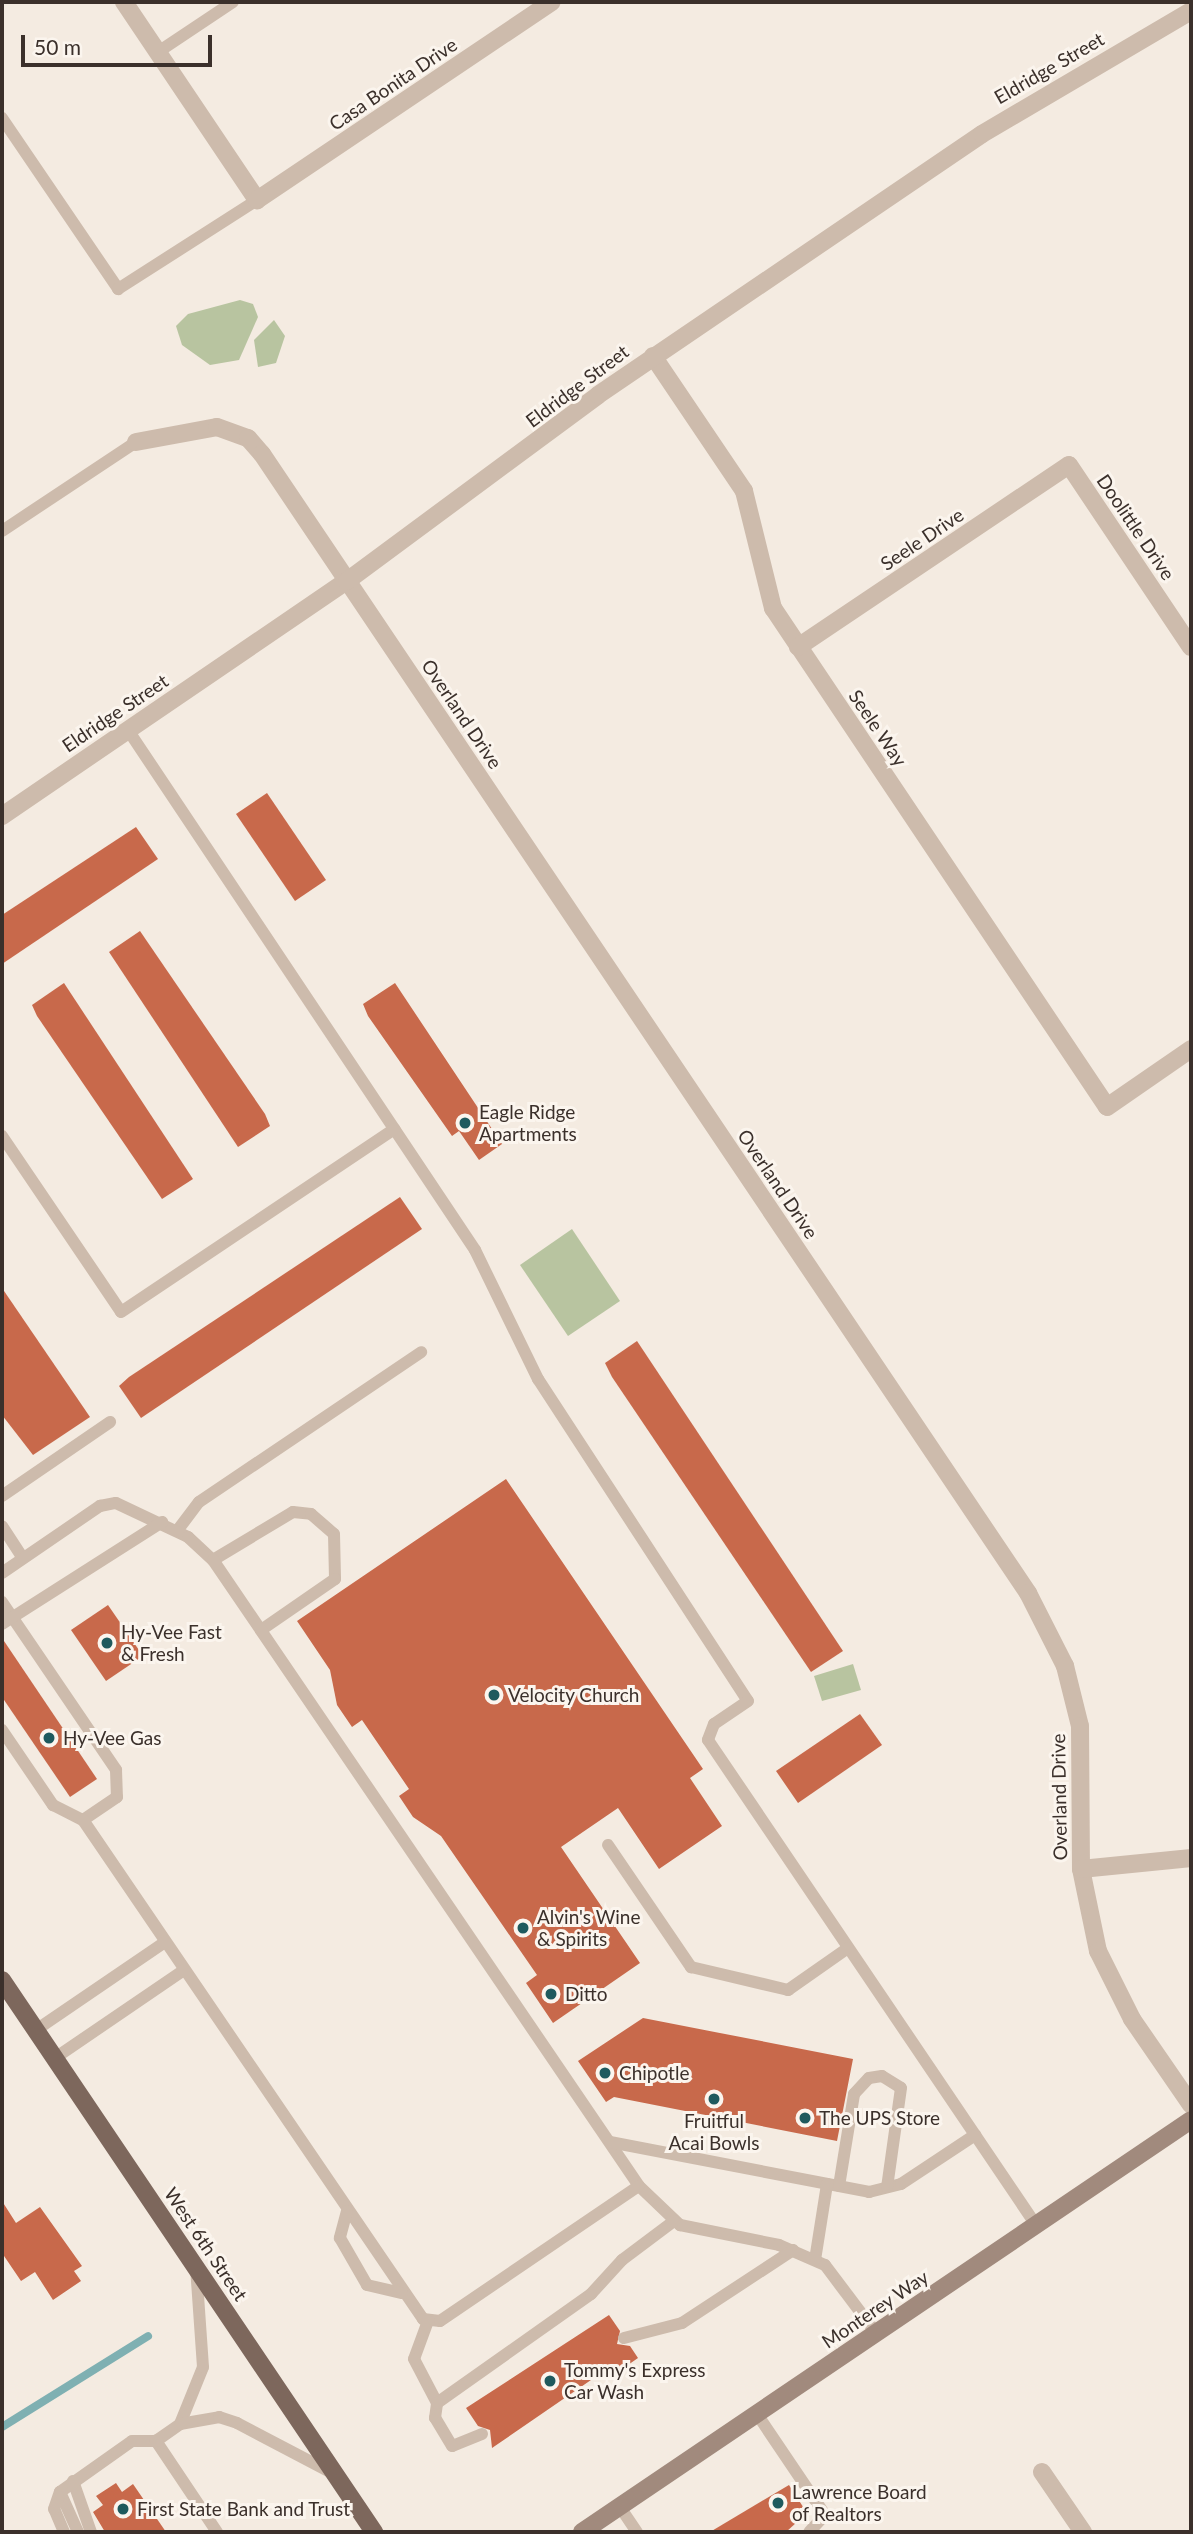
<!DOCTYPE html>
<html>
<head>
<meta charset="utf-8">
<style>
	body { margin:0 }
	#map { position:relative; width:1193px; height:2534px; overflow:hidden; background:#f4ebe1; font-family:Lato,sans-serif }
	div>[style] { position:absolute }
	.green>* { inset:0; background:#b8c4a0 }
	.stream>* { height:8px; margin:-4px; padding:0 4px; transform-origin:4px; border-radius:4px; background:#7fb0b2 }
	.building>* { inset:0; background:#c8694b }
	.lane>* { height:12px; margin:-6px; padding:0 6px; transform-origin:6px; border-radius:6px; background:#cdbbac }
	.street>* { height:18px; margin:-9px; padding:0 9px; transform-origin:9px; border-radius:9px; background:#cdbbac }
	.secondary>* { height:18px; margin:-9px; padding:0 9px; transform-origin:9px; border-radius:9px; background:#a18a7d }
	.primary>* { height:18px; margin:-9px; padding:0 9px; transform-origin:9px; border-radius:9px; background:#7d675c }
	.dots>* { width:19px; height:19px; translate:-50% -50%; box-sizing:border-box; border:4px solid #fbf5ee; border-radius:50% }
	span { translate:-50% -50%; white-space:nowrap; text-align:center; line-height:1.15; -webkit-text-stroke:6px #fbf5ee; paint-order:stroke }
	.street-label { font-size:19px; color:#3b302b }
	.poi-label { font-size:19px; color:#3b302b }
	.left { translate:0 -50%; text-align:left }
	.frame { position:absolute; inset:0; border:4px solid #3b302b; pointer-events:none }
	.scale { position:absolute; left:21px; top:35px; width:191px; height:32px; box-sizing:border-box; border:4px solid #3b302b; border-top:0; padding-left:9px; font-size:21px; line-height:24px; white-space:nowrap; color:#3b302b; -webkit-text-stroke:5px #fbf5ee; paint-order:stroke }
</style>
</head>
<body>
<div id="map">
	<div class="green">
		<div style="clip-path:polygon(240px 300px,253px 304px,258px 317px,239px 360px,210px 365px,182px 345px,176px 326px,188px 314px)"></div>
		<div style="clip-path:polygon(274px 320px,285px 336px,276px 363px,258px 367px,254px 340px)"></div>
		<div style="clip-path:polygon(572px 1229px,620px 1301px,568px 1336px,520px 1265px)"></div>
		<div style="clip-path:polygon(853px 1664px,861px 1690px,822px 1701px,814px 1676px)"></div>
	</div>
	<div class="stream">
		<div style="left:2px;top:2427px;width:172px;rotate:-31.9deg"></div>
	</div>
	<div class="building">
		<div style="clip-path:polygon(267px 793px,326px 880px,295px 901px,236px 814px)"></div>
		<div style="clip-path:polygon(136px 827px,158px 859px,2px 964px,2px 915px)"></div>
		<div style="clip-path:polygon(140px 931px,265px 1114px,270px 1126px,238px 1147px,109px 952px)"></div>
		<div style="clip-path:polygon(64px 983px,193px 1179px,162px 1199px,37px 1016px,32px 1005px)"></div>
		<div style="clip-path:polygon(395px 983px,502px 1144px,479px 1160px,459px 1131px,452px 1136px,368px 1016px,363px 1004px)"></div>
		<div style="clip-path:polygon(400px 1197px,422px 1229px,141px 1418px,119px 1386px,129px 1377px)"></div>
		<div style="clip-path:polygon(2px 1288px,90px 1417px,33px 1455px,2px 1415px)"></div>
		<div style="clip-path:polygon(637px 1341px,843px 1651px,811px 1672px,612px 1377px,605px 1363px)"></div>
		<div style="clip-path:polygon(506px 1479px,703px 1769px,690px 1778px,722px 1826px,659px 1869px,618px 1808px,561px 1847px,640px 1963px,553px 2023px,526px 1983px,537px 1975px,441px 1836px,413px 1817px,399px 1796px,409px 1789px,362px 1720px,352px 1727px,337px 1705px,330px 1670px,297px 1621px)"></div>
		<div style="clip-path:polygon(108px 1605px,143px 1656px,106px 1681px,71px 1630px)"></div>
		<div style="clip-path:polygon(2px 1638px,97px 1779px,70px 1797px,2px 1697px)"></div>
		<div style="clip-path:polygon(860px 1714px,882px 1745px,798px 1803px,776px 1771px)"></div>
		<div style="clip-path:polygon(643px 2018px,853px 2059px,837px 2141px,614px 2097px,606px 2102px,578px 2061px)"></div>
		<div style="clip-path:polygon(2px 2201px,16px 2223px,40px 2207px,82px 2266px,74px 2271px,81px 2281px,53px 2300px,35px 2272px,21px 2281px,2px 2253px)"></div>
		<div style="clip-path:polygon(609px 2315px,620px 2331px,617px 2344px,630px 2346px,638px 2358px,612px 2376px,607px 2369px,492px 2448px,490px 2430px,478px 2426px,466px 2408px)"></div>
		<div style="clip-path:polygon(116px 2483px,122px 2492px,133px 2484px,166px 2532px,105px 2532px,93px 2512px,103px 2505px,96px 2496px)"></div>
		<div style="clip-path:polygon(789px 2485px,807px 2513px,786px 2532px,710px 2532px)"></div>
	</div>
	<div class="lane">
		<div style="left:158px;top:52px;width:90px;rotate:-33.7deg"></div>
		<div style="left:2px;top:118px;width:207px;rotate:55.8deg"></div>
		<div style="left:118px;top:289px;width:165px;rotate:-32.6deg"></div>
		<div style="left:2px;top:531px;width:161px;rotate:-33.6deg"></div>
		<div style="left:128px;top:730px;width:625px;rotate:56.28deg"></div>
		<div style="left:475px;top:1250px;width:144px;rotate:64deg"></div>
		<div style="left:538px;top:1379px;width:384px;rotate:56.9deg"></div>
		<div style="left:748px;top:1701px;width:41px;rotate:145.9deg"></div>
		<div style="left:714px;top:1724px;width:17px;rotate:111deg"></div>
		<div style="left:708px;top:1740px;width:585px;rotate:55.93deg"></div>
		<div style="left:2px;top:1136px;width:212px;rotate:55.9deg"></div>
		<div style="left:121px;top:1312px;width:329px;rotate:-33.8deg"></div>
		<div style="left:2px;top:1496px;width:131px;rotate:-34.4deg"></div>
		<div style="left:2px;top:1526px;width:38px;rotate:57deg"></div>
		<div style="left:177px;top:1531px;width:36px;rotate:-53deg"></div>
		<div style="left:199px;top:1502px;width:268px;rotate:-34deg"></div>
		<div style="left:213px;top:1560px;width:93px;rotate:-31deg"></div>
		<div style="left:293px;top:1512px;width:18px;rotate:6deg"></div>
		<div style="left:311px;top:1514px;width:30px;rotate:41deg"></div>
		<div style="left:334px;top:1534px;width:45px;rotate:88.7deg"></div>
		<div style="left:335px;top:1579px;width:90px;rotate:145.4deg"></div>
		<div style="left:2px;top:1573px;width:119px;rotate:-34.4deg"></div>
		<div style="left:100px;top:1506px;width:16px;rotate:-11deg"></div>
		<div style="left:116px;top:1503px;width:80px;rotate:25.3deg"></div>
		<div style="left:188px;top:1537px;width:34px;rotate:43deg"></div>
		<div style="left:213px;top:1560px;width:757px;rotate:55.76deg"></div>
		<div style="left:639px;top:2186px;width:57px;rotate:43.6deg"></div>
		<div style="left:680px;top:2225px;width:101px;rotate:11.4deg"></div>
		<div style="left:779px;top:2245px;width:50px;rotate:23.5deg"></div>
		<div style="left:825px;top:2265px;width:85px;rotate:53.1deg"></div>
		<div style="left:2px;top:1602px;width:203px;rotate:55.8deg"></div>
		<div style="left:116px;top:1770px;width:27px;rotate:88deg"></div>
		<div style="left:117px;top:1797px;width:41px;rotate:145.9deg"></div>
		<div style="left:2px;top:1624px;width:190px;rotate:-32.5deg"></div>
		<div style="left:2px;top:1730px;width:91px;rotate:55.8deg"></div>
		<div style="left:53px;top:1805px;width:34px;rotate:27deg"></div>
		<div style="left:83px;top:1820px;width:604px;rotate:55.73deg"></div>
		<div style="left:423px;top:2319px;width:17px;rotate:7deg"></div>
		<div style="left:440px;top:2321px;width:240px;rotate:-34.2deg"></div>
		<div style="left:608px;top:1845px;width:148px;rotate:55.8deg"></div>
		<div style="left:691px;top:1967px;width:100px;rotate:13.3deg"></div>
		<div style="left:788px;top:1990px;width:73px;rotate:-35deg"></div>
		<div style="left:36px;top:2030px;width:156px;rotate:-34.3deg"></div>
		<div style="left:55px;top:2058px;width:156px;rotate:-34.3deg"></div>
		<div style="left:610px;top:2142px;width:264px;rotate:10.9deg"></div>
		<div style="left:869px;top:2192px;width:33px;rotate:-14deg"></div>
		<div style="left:901px;top:2184px;width:89px;rotate:-33.5deg"></div>
		<div style="left:839px;top:2186px;width:93px;rotate:-80.7deg"></div>
		<div style="left:854px;top:2094px;width:22px;rotate:-47deg"></div>
		<div style="left:869px;top:2078px;width:13px;rotate:-9deg"></div>
		<div style="left:882px;top:2076px;width:22px;rotate:32deg"></div>
		<div style="left:901px;top:2088px;width:100px;rotate:98deg"></div>
		<div style="left:347px;top:2211px;width:28px;rotate:105deg"></div>
		<div style="left:340px;top:2238px;width:54px;rotate:60.1deg"></div>
		<div style="left:367px;top:2285px;width:36px;rotate:13deg"></div>
		<div style="left:815px;top:2260px;width:77px;rotate:-81deg"></div>
		<div style="left:428px;top:2321px;width:40px;rotate:110.2deg"></div>
		<div style="left:414px;top:2359px;width:50px;rotate:62.4deg"></div>
		<div style="left:624px;top:2338px;width:60px;rotate:-14.5deg"></div>
		<div style="left:682px;top:2323px;width:133px;rotate:-33.3deg"></div>
		<div style="left:757px;top:2414px;width:122px;rotate:56deg"></div>
		<div style="left:825px;top:2515px;width:23px;rotate:133deg"></div>
		<div style="left:180px;top:2424px;width:61px;rotate:-68deg"></div>
		<div style="left:203px;top:2367px;width:99px;rotate:-94deg"></div>
		<div style="left:482px;top:2434px;width:32px;rotate:158deg"></div>
		<div style="left:452px;top:2446px;width:33px;rotate:-121deg"></div>
		<div style="left:435px;top:2418px;width:15px;rotate:-82deg"></div>
		<div style="left:437px;top:2403px;width:189px;rotate:-35.3deg"></div>
		<div style="left:591px;top:2294px;width:46px;rotate:-47.6deg"></div>
		<div style="left:622px;top:2260px;width:65px;rotate:-36.9deg"></div>
		<div style="left:73px;top:2481px;width:54px;rotate:70.6deg"></div>
		<div style="left:60px;top:2492px;width:44px;rotate:65.8deg"></div>
		<div style="left:620px;top:2507px;width:30px;rotate:56deg"></div>
		<div style="left:64px;top:2532px;width:25px;rotate:-113deg"></div>
		<div style="left:54px;top:2509px;width:18px;rotate:-71deg"></div>
		<div style="left:60px;top:2492px;width:88px;rotate:-35.3deg"></div>
		<div style="left:132px;top:2441px;width:24px"></div>
		<div style="left:217px;top:2532px;width:110px;rotate:-123.8deg"></div>
		<div style="left:156px;top:2441px;width:29px;rotate:-35deg"></div>
		<div style="left:180px;top:2424px;width:40px;rotate:-10deg"></div>
		<div style="left:219px;top:2417px;width:19px;rotate:18deg"></div>
		<div style="left:237px;top:2423px;width:110px;rotate:27.7deg"></div>
	</div>
	<div class="street">
		<div style="left:124px;top:2px;width:239px;rotate:56.1deg"></div>
		<div style="left:257px;top:200px;width:355px;rotate:-33.9deg"></div>
		<div style="left:653px;top:356px;width:163px;rotate:56deg"></div>
		<div style="left:744px;top:491px;width:121px;rotate:76.1deg"></div>
		<div style="left:773px;top:608px;width:600px;rotate:56.2deg"></div>
		<div style="left:1107px;top:1107px;width:102px;rotate:-34.6deg"></div>
		<div style="left:136px;top:442px;width:82px;rotate:-10.5deg"></div>
		<div style="left:217px;top:427px;width:33px;rotate:20deg"></div>
		<div style="left:248px;top:438px;width:21px;rotate:49deg"></div>
		<div style="left:262px;top:454px;width:1373px;rotate:56.08deg"></div>
		<div style="left:1028px;top:1593px;width:82px;rotate:63.1deg"></div>
		<div style="left:1065px;top:1666px;width:62px;rotate:76deg"></div>
		<div style="left:1080px;top:1726px;width:143px;rotate:89.6deg"></div>
		<div style="left:1081px;top:1869px;width:84px;rotate:78.3deg"></div>
		<div style="left:1098px;top:1951px;width:76px;rotate:63.4deg"></div>
		<div style="left:1132px;top:2019px;width:104px;rotate:55.5deg"></div>
		<div style="left:798px;top:647px;width:326px;rotate:-33.9deg"></div>
		<div style="left:1069px;top:465px;width:219px;rotate:56.2deg"></div>
		<div style="left:2px;top:816px;width:417px;rotate:-34.3deg"></div>
		<div style="left:347px;top:581px;width:312px;rotate:-36.5deg"></div>
		<div style="left:598px;top:395px;width:464px;rotate:-34.2deg"></div>
		<div style="left:982px;top:134px;width:243px;rotate:-30.5deg"></div>
		<div style="left:1081px;top:1869px;width:111px;rotate:-5.7deg"></div>
		<div style="left:1042px;top:2472px;width:73px;rotate:55.7deg"></div>
	</div>
	<div class="secondary">
		<div style="left:582px;top:2532px;width:735px;rotate:-34.08deg"></div>
	</div>
	<div class="primary">
		<div style="left:2px;top:1980px;width:666px;rotate:56.02deg"></div>
	</div>
	<div class="dots">
		<div style="left:465px;top:1123px;background:#1f5a5e"></div>
		<div style="left:107px;top:1643px;background:#1f5a5e"></div>
		<div style="left:494px;top:1695px;background:#1f5a5e"></div>
		<div style="left:49px;top:1738px;background:#1f5a5e"></div>
		<div style="left:523px;top:1928px;background:#1f5a5e"></div>
		<div style="left:551px;top:1994px;background:#1f5a5e"></div>
		<div style="left:605px;top:2073px;background:#1f5a5e"></div>
		<div style="left:714px;top:2099px;background:#1f5a5e"></div>
		<div style="left:805px;top:2118px;background:#1f5a5e"></div>
		<div style="left:550px;top:2381px;background:#1f5a5e"></div>
		<div style="left:778px;top:2503px;background:#1f5a5e"></div>
		<div style="left:123px;top:2509px;background:#1f5a5e"></div>
	</div>
	<div class="street-label">
		<span style="left:1049px;top:68px;rotate:-30deg">Eldridge Street</span>
		<span style="left:393px;top:84px;rotate:-34deg">Casa Bonita Drive</span>
		<span style="left:577px;top:386px;rotate:-37deg">Eldridge Street</span>
		<span style="left:1136px;top:527px;rotate:56deg">Doolittle Drive</span>
		<span style="left:922px;top:539px;rotate:-34deg">Seele Drive</span>
		<span style="left:115px;top:713px;rotate:-34deg">Eldridge Street</span>
		<span style="left:462px;top:714px;rotate:56deg">Overland Drive</span>
		<span style="left:878px;top:728px;rotate:56deg">Seele Way</span>
		<span style="left:778px;top:1184px;rotate:56deg">Overland Drive</span>
		<span style="left:1059px;top:1797px;rotate:-91deg">Overland Drive</span>
		<span style="left:206px;top:2244px;rotate:56deg">West 6th Street</span>
		<span style="left:875px;top:2309px;rotate:-34deg">Monterey Way</span>
	</div>
	<div class="poi-label">
		<span class="left" style="left:479px;top:1123px">Eagle Ridge<br>Apartments</span>
		<span class="left" style="left:121px;top:1643px">Hy-Vee Fast<br>&amp; Fresh</span>
		<span class="left" style="left:508px;top:1695px">Velocity Church</span>
		<span class="left" style="left:63px;top:1738px">Hy-Vee Gas</span>
		<span class="left" style="left:537px;top:1928px">Alvin's Wine<br>&amp; Spirits</span>
		<span class="left" style="left:565px;top:1994px">Ditto</span>
		<span class="left" style="left:619px;top:2073px">Chipotle</span>
		<span class="left" style="left:819px;top:2118px">The UPS Store</span>
		<span style="left:714px;top:2132px">Fruitful<br>Acai Bowls</span>
		<span class="left" style="left:564px;top:2381px">Tommy's Express<br>Car Wash</span>
		<span class="left" style="left:792px;top:2503px">Lawrence Board<br>of Realtors</span>
		<span class="left" style="left:137px;top:2509px">First State Bank and Trust</span>
	</div>
	<div class="frame"></div>
	<div class="scale">50 m</div>
</div>
</body>
</html>
